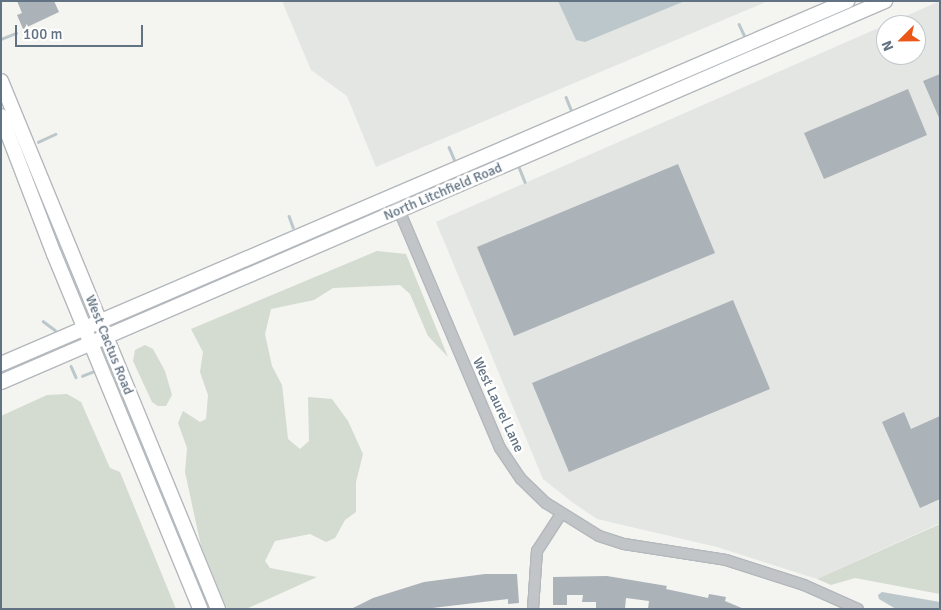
<!DOCTYPE html>
<html>
<head>
<meta charset="utf-8">
<style>
	body { margin:0 }
	#map { position:relative; width:941px; height:610px; overflow:hidden; background:#f4f4f0; font-family:Signika,sans-serif }
	div>[style] { position:absolute }
	.built>* { inset:0; background:#e4e6e3 }
	.green>* { inset:0; background:#d4dbd0 }
	.water>* { inset:0; background:#bcc7cc }
	.stream>* { height:2.5px; margin:-1.25px; padding:0 1.25px; transform-origin:1.25px; border-radius:1.25px; background:#bcc7cc }
	.building>* { inset:0; background:#abb2b8 }
	.roads { filter:drop-shadow(1px 0 #b3b8bd) drop-shadow(-1px 0 #b3b8bd) drop-shadow(0 1px #b3b8bd) drop-shadow(0 -1px #b3b8bd) }
	.minor>* { height:10px; margin:-5px; padding:0 5px; transform-origin:5px; border-radius:5px; background:#c1c5c8 }
	.secondary>* { height:14px; margin:-7px; padding:0 7px; transform-origin:7px; border-radius:7px; background:#fff }
	span { translate:-50% -50%; white-space:nowrap; text-align:center; line-height:1.15; -webkit-text-stroke:5px #fff; paint-order:stroke }
	.street-label { font-size:14px; color:#617282 }
	.frame { position:absolute; inset:0; border:2px solid #617282; pointer-events:none }
	.north { position:absolute; left:876px; top:15px; width:50px; height:50px; box-sizing:border-box; background:#fff; border:1px solid #c0c7cd; border-radius:50%; rotate:247deg; font-size:14px; font-weight:700; line-height:20px; text-align:center; color:#617282 }
	.north::after { content:''; display:block; margin:auto; width:18px; height:22px; background:#eb5718; clip-path:polygon(50% 0,100% 100%,50% 72%,0 100%) }
	.scale { position:absolute; left:15px; top:25px; width:128px; height:22px; box-sizing:border-box; border:2px solid #617282; border-top:0; padding-left:6px; font-size:15px; line-height:18px; white-space:nowrap; color:#617282; -webkit-text-stroke:4px #fff; paint-order:stroke }
</style>
</head>
<body>
<div id="map">
	<div class="built">
		<div style="clip-path:polygon(282px 1px,768px 1px,376px 167px,347px 96px,311px 70px)"></div>
		<div style="clip-path:polygon(evenodd,940px 1px,940px 523px,817px 579px,717px 547px,597px 519px,572px 502px,543px 479px,436px 222px,940px 1px,886px 25px,916px 25px,916px 55px,886px 55px,886px 25px)"></div>
	</div>
	<div class="green">
		<div style="clip-path:polygon(377px 251px,406px 254px,448px 357px,428px 336px,410px 294px,400px 285px,333px 288px,314px 300px,271px 309px,265px 334px,272px 366px,282px 385px,288px 439px,300px 449px,309px 441px,308px 397px,332px 399px,348px 421px,363px 454px,356px 482px,356px 512px,345px 520px,335px 538px,326px 542px,310px 534px,275px 541px,265px 561px,270px 568px,317px 577px,246px 609px,227px 609px,201px 546px,185px 472px,187px 448px,178px 423px,183px 411px,200px 422px,206px 419px,208px 395px,200px 372px,203px 352px,191px 329px)"></div>
		<div style="clip-path:polygon(145px 345px,153px 349px,165px 371px,172px 395px,166px 406px,158px 406px,152px 402px,133px 361px,135px 350px)"></div>
		<div style="clip-path:polygon(67px 394px,81px 402px,110px 468px,120px 472px,176px 609px,1px 609px,1px 416px,47px 395px)"></div>
		<div style="clip-path:polygon(940px 524px,940px 594px,855px 578px,831px 585px,817px 579px)"></div>
	</div>
	<div class="water">
		<div style="clip-path:polygon(558px 1px,685px 1px,585px 42px,576px 40px)"></div>
		<div style="clip-path:polygon(882px 592px,940px 602px,940px 609px,896px 609px,879px 599px,878px 595px)"></div>
	</div>
	<div class="stream">
		<div style="left:739px;top:24px;width:14px;rotate:65deg"></div>
		<div style="left:1px;top:39px;width:16px;rotate:-22deg"></div>
		<div style="left:566px;top:97px;width:16px;rotate:68deg"></div>
		<div style="left:38px;top:142px;width:19px;rotate:-25deg"></div>
		<div style="left:449px;top:147px;width:15px;rotate:67deg"></div>
		<div style="left:519px;top:167px;width:16px;rotate:68deg"></div>
		<div style="left:289px;top:216px;width:12px;rotate:70deg"></div>
		<div style="left:43px;top:321px;width:15px;rotate:37deg"></div>
		<div style="left:71px;top:366px;width:12px;rotate:66deg"></div>
		<div style="left:82px;top:376px;width:11px;rotate:-22deg"></div>
	</div>
	<div class="building">
		<div style="clip-path:polygon(17px 1px,54px 1px,59px 12px,23px 29px,17px 15px,22px 13px)"></div>
		<div style="clip-path:polygon(940px 74px,940px 120px,923px 81px)"></div>
		<div style="clip-path:polygon(908px 89px,927px 135px,824px 179px,804px 133px)"></div>
		<div style="clip-path:polygon(678px 164px,715px 253px,514px 336px,477px 247px)"></div>
		<div style="clip-path:polygon(733px 300px,770px 389px,569px 472px,532px 383px)"></div>
		<div style="clip-path:polygon(904px 412px,911px 429px,940px 416px,940px 499px,920px 508px,882px 422px)"></div>
		<div style="clip-path:polygon(485px 574px,517px 574px,519px 603px,508px 604px,508px 599px,424px 609px,351px 609px,373px 598px,424px 582px)"></div>
		<div style="clip-path:polygon(607px 576px,667px 586px,666px 589px,708px 598px,709px 594px,726px 597px,725px 601px,744px 609px,648px 609px,649px 601px,626px 598px,625px 609px,596px 608px,596px 602px,582px 602px,583px 595px,567px 595px,567px 605px,553px 605px,553px 577px)"></div>
	</div>
	<div class="roads">
		<div class="minor">
			<div style="left:393px;top:196px;width:274px;rotate:67deg"></div>
			<div style="left:500px;top:448px;width:37px;rotate:56deg"></div>
			<div style="left:521px;top:479px;width:35px;rotate:44deg"></div>
			<div style="left:546px;top:503px;width:62px;rotate:31.9deg"></div>
			<div style="left:599px;top:536px;width:26px;rotate:18deg"></div>
			<div style="left:624px;top:544px;width:103px;rotate:8.9deg"></div>
			<div style="left:726px;top:560px;width:82px;rotate:17.8deg"></div>
			<div style="left:804px;top:585px;width:59px;rotate:24deg"></div>
			<div style="left:533px;top:609px;width:58px;rotate:-86.1deg"></div>
			<div style="left:537px;top:551px;width:44px;rotate:-57deg"></div>
		</div>
		<div class="secondary">
			<div style="left:1px;top:81px;width:571px;rotate:67.66deg"></div>
			<div style="left:1px;top:116px;width:148px;rotate:69deg"></div>
			<div style="left:54px;top:254px;width:384px;rotate:67.6deg"></div>
			<div style="left:1px;top:364px;width:921px;rotate:-23.22deg"></div>
			<div style="left:1px;top:382px;width:963px;rotate:-23.32deg"></div>
		</div>
	</div>
	<div class="street-label">
		<span style="left:443px;top:192px;rotate:-23deg">North Litchfield Road</span>
		<span style="left:109px;top:345px;rotate:68deg">West Cactus Road</span>
		<span style="left:498px;top:405px;rotate:65deg">West Laurel Lane</span>
	</div>
	<div class="frame"></div>
	<div class="north">N</div>
	<div class="scale">100 m</div>
</div>
</body>
</html>
